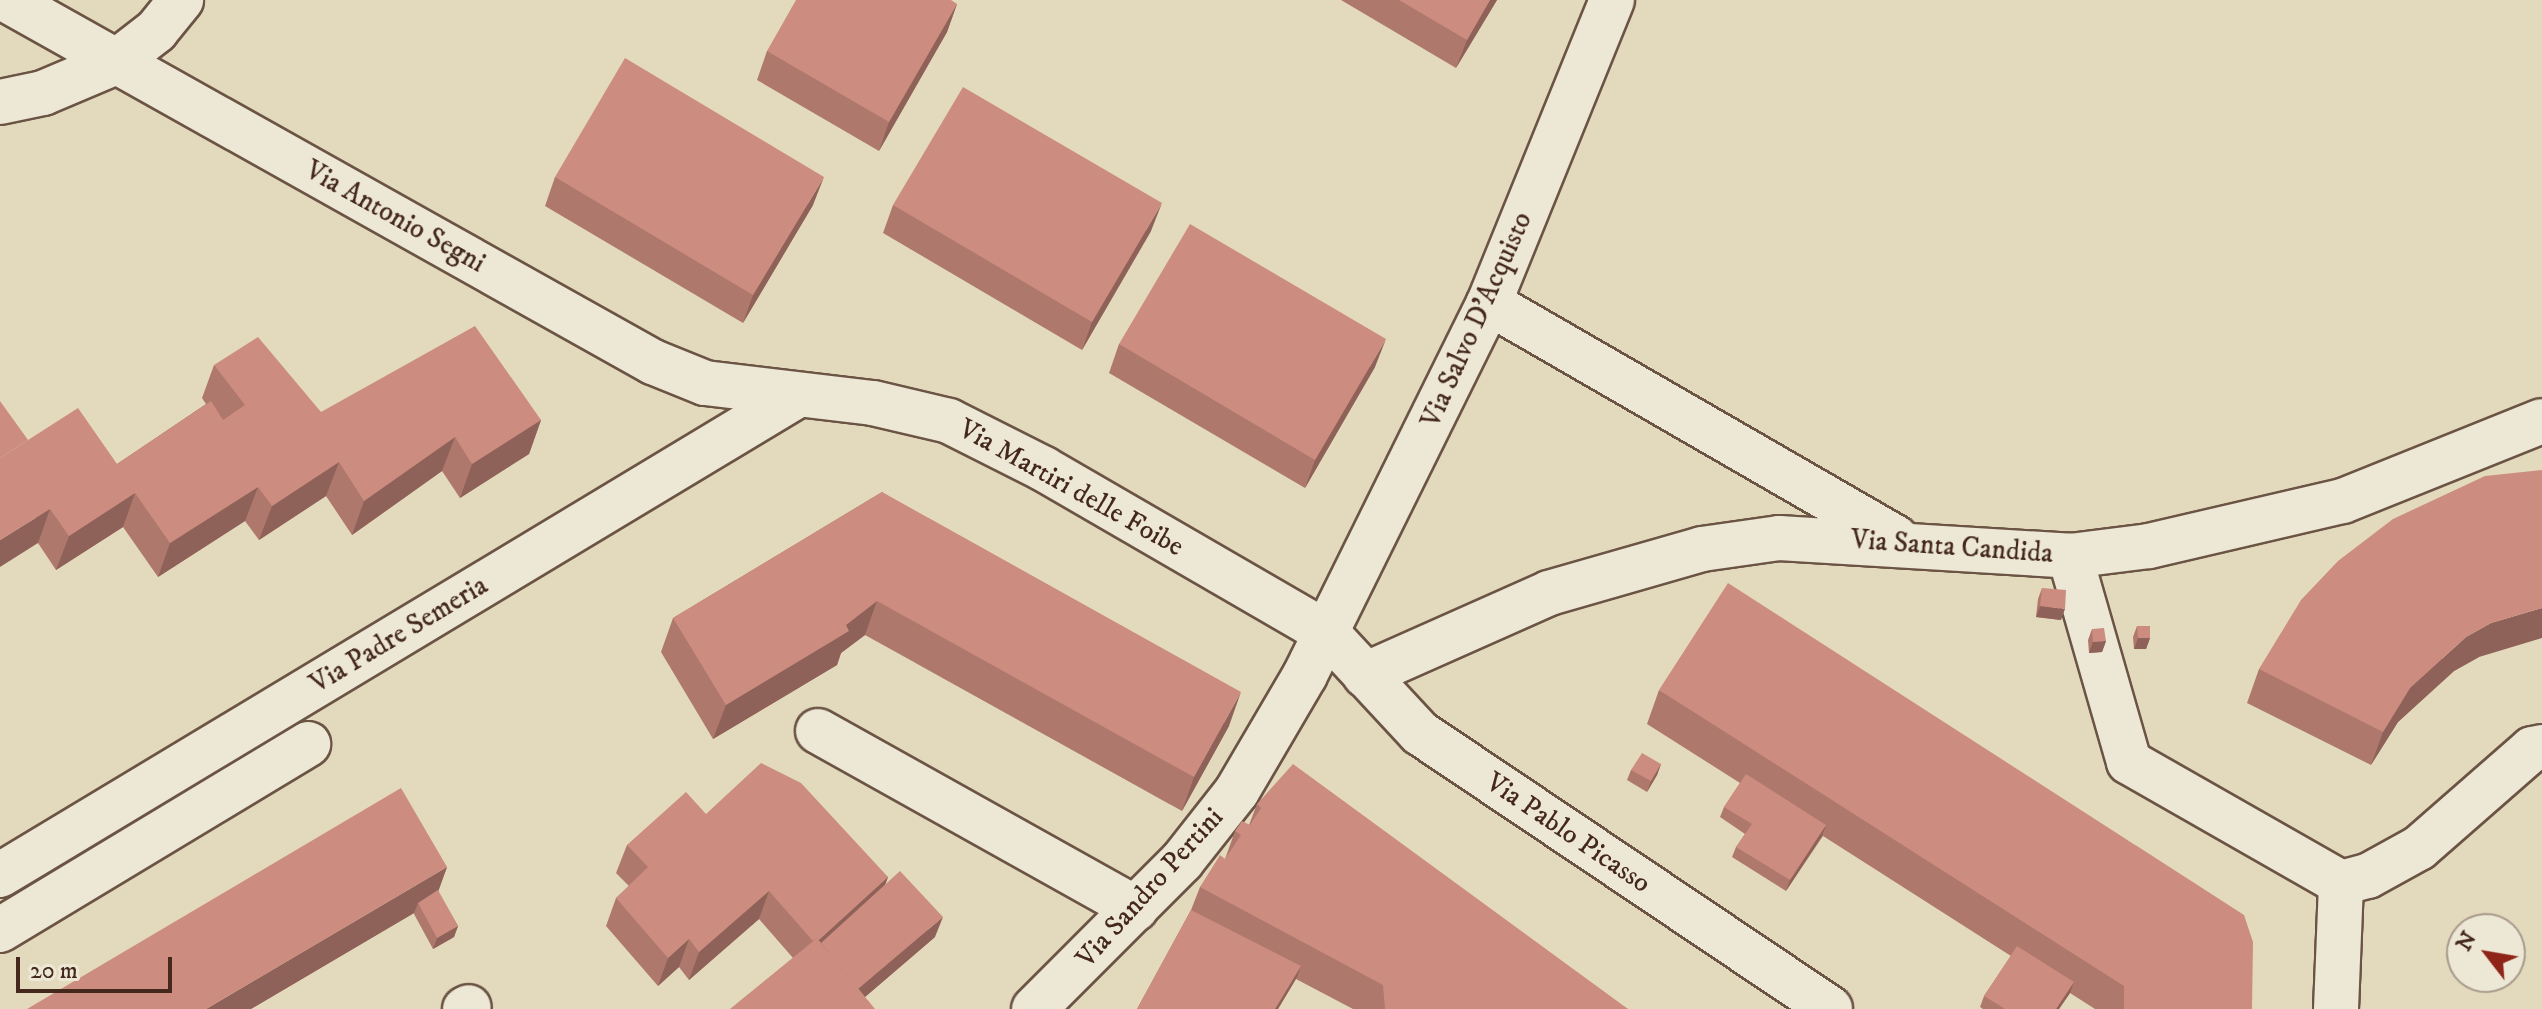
<!DOCTYPE html>
<html>
<head>
<meta charset="utf-8">
<style>
	body { margin:0 }
	#map { position:relative; width:2542px; height:1009px; overflow:hidden; background:#e3dabe; font-family:"IM FELL DW Pica",serif }
	div>[style] { position:absolute }
	.roads { filter:drop-shadow(2px 0 #6b5444) drop-shadow(-2px 0 #6b5444) drop-shadow(0 2px #6b5444) drop-shadow(0 -2px #6b5444) }
	.minor>* { height:44px; margin:-22px; padding:0 22px; transform-origin:22px; border-radius:22px; background:#ede7d5 }
	.wall>* { inset:0; background:#af786d }
	.shaded-wall>* { inset:0; background:#8f6259 }
	.building>* { inset:0; background:#cc8c7f }
	span { translate:-50% -50%; white-space:nowrap; text-align:center; line-height:1.15; -webkit-text-stroke:6px #ede7d5; paint-order:stroke }
	.street-label { font-size:28px; color:#43281b }
	.north { position:absolute; left:2446px; top:913px; width:80px; height:80px; box-sizing:border-box; background:#ede7d5; border:2px solid #a99b8b; border-radius:50%; rotate:301deg; font-size:22px; font-weight:700; line-height:32px; text-align:center; color:#43281b }
	.north::after { content:''; display:block; margin:auto; width:28px; height:36px; background:#8f2418; clip-path:polygon(50% 0,100% 100%,50% 72%,0 100%) }
	.scale { position:absolute; left:16px; top:957px; width:156px; height:36px; box-sizing:border-box; border:4px solid #43281b; border-top:0; padding-left:10px; font-size:24px; line-height:28px; white-space:nowrap; color:#43281b; -webkit-text-stroke:6px #ede7d5; paint-order:stroke }
</style>
</head>
<body>
<div id="map">
	<div class="roads">
		<div class="minor">
			<div style="left:7px;top:0;width:741px;rotate:29.27deg"></div>
			<div style="left:653px;top:362px;width:56px;rotate:22deg"></div>
			<div style="left:705px;top:383px;width:169px;rotate:6.8deg"></div>
			<div style="left:873px;top:403px;width:78px;rotate:13.3deg"></div>
			<div style="left:949px;top:421px;width:106px;rotate:26.8deg"></div>
			<div style="left:1044px;top:469px;width:327px;rotate:30.1deg"></div>
			<div style="left:1327px;top:633px;width:137px;rotate:47.1deg"></div>
			<div style="left:1420px;top:733px;width:494px;rotate:33.9deg"></div>
			<div style="left:0;top:102px;width:44px;rotate:-11.8deg"></div>
			<div style="left:43px;top:93px;width:79px;rotate:-23deg"></div>
			<div style="left:116px;top:62px;width:51px;rotate:-37.8deg"></div>
			<div style="left:156px;top:31px;width:40px;rotate:-51deg"></div>
			<div style="left:1489px;top:303px;width:470px;rotate:30deg"></div>
			<div style="left:2070px;top:556px;width:214px;rotate:74deg"></div>
			<div style="left:2129px;top:762px;width:244px;rotate:29.7deg"></div>
			<div style="left:2341px;top:883px;width:28px;rotate:-15deg"></div>
			<div style="left:2368px;top:876px;width:58px;rotate:-28.8deg"></div>
			<div style="left:2419px;top:848px;width:150px;rotate:-41.2deg"></div>
			<div style="left:2532px;top:749px;width:10px;rotate:-11deg"></div>
			<div style="left:1365px;top:675px;width:201px;rotate:-24deg"></div>
			<div style="left:1549px;top:593px;width:159px;rotate:-16deg"></div>
			<div style="left:1702px;top:549px;width:78px;rotate:-8.1deg"></div>
			<div style="left:1779px;top:538px;width:292px;rotate:3.5deg"></div>
			<div style="left:2070px;top:556px;width:80px;rotate:-7.2deg"></div>
			<div style="left:2149px;top:546px;width:199px;rotate:-13.1deg"></div>
			<div style="left:2343px;top:501px;width:214px;rotate:-21.9deg"></div>
			<div style="left:818px;top:731px;width:364px;rotate:29.2deg"></div>
			<div style="left:0;top:875px;width:931px;rotate:-31.03deg"></div>
			<div style="left:0;top:930px;width:360px;rotate:-31.1deg"></div>
			<div style="left:465px;top:1009px;width:4px;rotate:-27deg"></div>
			<div style="left:1034px;top:1009px;width:209px;rotate:-45deg"></div>
			<div style="left:1182px;top:861px;width:89px;rotate:-51.8deg"></div>
			<div style="left:1237px;top:791px;width:134px;rotate:-59.6deg"></div>
			<div style="left:1305px;top:675px;width:415px;rotate:-63.7deg"></div>
			<div style="left:1489px;top:303px;width:327px;rotate:-67.9deg"></div>
			<div style="left:2336px;top:1009px;width:126px;rotate:-87.7deg"></div>
		</div>
	</div>
	<div class="wall">
		<div style="clip-path:polygon(1341px 0,1497px 0,1456px 68px)"></div>
		<div style="clip-path:polygon(957px 4px,947px 32px,879px 151px,757px 80px,767px 51px)"></div>
		<div style="clip-path:polygon(555px 177px,813px 205px,743px 323px,545px 206px)"></div>
		<div style="clip-path:polygon(893px 205px,1151px 231px,1082px 350px,883px 233px)"></div>
		<div style="clip-path:polygon(1119px 344px,1375px 367px,1305px 488px,1109px 373px)"></div>
		<div style="clip-path:polygon(214px 365px,321px 412px,541px 420px,529px 454px,460px 498px,442px 471px,352px 535px,326px 496px,259px 540px,245px 521px,158px 577px,123px 527px,56px 570px,38px 543px,28px 440px,117px 464px,206px 404px,202px 398px)"></div>
		<div style="clip-path:polygon(882px 492px,1229px 726px,1182px 811px,865px 635px,841px 653px,837px 665px,713px 739px,661px 652px,673px 618px)"></div>
		<div style="clip-path:polygon(2042px 588px,2061px 620px,2036px 617px,2038px 599px)"></div>
		<div style="clip-path:polygon(2137px 626px,2150px 638px,2146px 649px,2134px 649px,2133px 637px)"></div>
		<div style="clip-path:polygon(2092px 629px,2106px 641px,2102px 652px,2089px 653px,2088px 640px)"></div>
		<div style="clip-path:polygon(2479px 657px,2454px 671px,2398px 722px,2371px 765px,2247px 703px,2259px 669px)"></div>
		<div style="clip-path:polygon(1659px 690px,2252px 1009px,2095px 1009px,2070px 993px,2059px 1009px,1983px 1009px,1980px 1007px,1984px 996px,2011px 956px,1823px 836px,1786px 891px,1732px 857px,1736px 847px,1745px 834px,1720px 817px,1724px 807px,1740px 783px,1647px 724px)"></div>
		<div style="clip-path:polygon(1661px 764px,1657px 775px,1647px 792px,1627px 780px,1631px 770px)"></div>
		<div style="clip-path:polygon(1257px 804px,1628px 1009px,1353px 1009px,1296px 979px,1278px 1009px,1137px 1009px,1191px 910px,1200px 887px,1225px 859px,1235px 831px,1249px 825px)"></div>
		<div style="clip-path:polygon(706px 814px,888px 877px,885px 885px,935px 937px,865px 997px,793px 958px,759px 919px,689px 980px,679px 967px,658px 986px,606px 926px,616px 898px,629px 886px,616px 873px,627px 845px)"></div>
		<div style="clip-path:polygon(447px 867px,438px 892px,458px 926px,454px 937px,433px 949px,414px 914px,414px 913px,251px 1009px)"></div>
	</div>
	<div class="shaded-wall">
		<div style="clip-path:polygon(1490px 0,1497px 0,1456px 68px,1467px 40px)"></div>
		<div style="clip-path:polygon(957px 4px,947px 32px,879px 151px,889px 122px)"></div>
		<div style="clip-path:polygon(824px 177px,813px 205px,743px 323px,753px 295px)"></div>
		<div style="clip-path:polygon(1162px 203px,1151px 231px,1082px 350px,1092px 322px)"></div>
		<div style="clip-path:polygon(1386px 339px,1375px 367px,1305px 488px,1315px 460px)"></div>
		<div style="clip-path:polygon(541px 420px,529px 454px,460px 498px,472px 464px)"></div>
		<div style="clip-path:polygon(455px 437px,442px 471px,352px 535px,364px 501px)"></div>
		<div style="clip-path:polygon(339px 462px,326px 496px,259px 540px,272px 506px)"></div>
		<div style="clip-path:polygon(258px 487px,245px 521px,158px 577px,170px 543px)"></div>
		<div style="clip-path:polygon(135px 493px,123px 527px,56px 570px,69px 536px)"></div>
		<div style="clip-path:polygon(50px 509px,38px 543px,0 567px,0 540px)"></div>
		<div style="clip-path:polygon(877px 601px,865px 635px,841px 653px,837px 665px,713px 739px,726px 705px,846px 625px)"></div>
		<div style="clip-path:polygon(2040px 606px,2065px 609px,2061px 620px,2036px 617px)"></div>
		<div style="clip-path:polygon(2542px 608px,2542px 638px,2479px 657px,2454px 671px,2398px 722px,2371px 765px,2383px 732px,2410px 688px,2466px 637px,2491px 623px)"></div>
		<div style="clip-path:polygon(2138px 638px,2150px 638px,2146px 649px,2134px 649px)"></div>
		<div style="clip-path:polygon(2106px 641px,2102px 652px,2089px 653px,2093px 642px)"></div>
		<div style="clip-path:polygon(1241px 692px,1229px 726px,1182px 811px,1194px 777px)"></div>
		<div style="clip-path:polygon(1661px 764px,1657px 775px,1647px 792px,1651px 781px)"></div>
		<div style="clip-path:polygon(1826px 825px,1822px 836px,1786px 891px,1790px 880px)"></div>
		<div style="clip-path:polygon(447px 867px,435px 900px,418px 903px,414px 913px,251px 1009px,206px 1009px)"></div>
		<div style="clip-path:polygon(888px 877px,878px 905px,819px 959px,815px 943px)"></div>
		<div style="clip-path:polygon(769px 891px,759px 919px,689px 980px,699px 952px)"></div>
		<div style="clip-path:polygon(943px 917px,935px 937px,851px 1009px,849px 996px)"></div>
		<div style="clip-path:polygon(458px 926px,454px 937px,433px 949px,437px 938px)"></div>
		<div style="clip-path:polygon(689px 939px,679px 967px,658px 986px,668px 958px)"></div>
		<div style="clip-path:polygon(1301px 966px,1297px 977px,1278px 1009px,1275px 1009px)"></div>
		<div style="clip-path:polygon(2074px 982px,2070px 993px,2059px 1009px,2056px 1009px)"></div>
	</div>
	<div class="building">
		<div style="clip-path:polygon(796px 0,951px 0,957px 4px,889px 122px,767px 51px)"></div>
		<div style="clip-path:polygon(1399px 0,1490px 0,1467px 40px)"></div>
		<div style="clip-path:polygon(625px 58px,824px 177px,753px 295px,555px 177px)"></div>
		<div style="clip-path:polygon(963px 87px,1162px 203px,1092px 322px,893px 205px)"></div>
		<div style="clip-path:polygon(1190px 224px,1386px 339px,1315px 460px,1119px 344px)"></div>
		<div style="clip-path:polygon(475px 326px,541px 420px,472px 464px,455px 437px,364px 501px,339px 462px,272px 506px,258px 487px,170px 543px,135px 493px,69px 536px,50px 509px,0 540px,0 458px,78px 408px,117px 464px,211px 401px,223px 420px,245px 405px,214px 365px,258px 337px,321px 412px)"></div>
		<div style="clip-path:polygon(0 401px,28px 440px,0 458px)"></div>
		<div style="clip-path:polygon(2542px 470px,2542px 608px,2491px 623px,2466px 637px,2410px 688px,2383px 732px,2259px 669px,2301px 600px,2338px 561px,2393px 519px,2485px 476px)"></div>
		<div style="clip-path:polygon(882px 492px,1241px 692px,1194px 777px,877px 601px,846px 625px,849px 631px,726px 705px,673px 618px)"></div>
		<div style="clip-path:polygon(1728px 583px,2244px 915px,2253px 942px,2252px 1009px,2124px 1009px,2124px 986px,1659px 690px)"></div>
		<div style="clip-path:polygon(2042px 588px,2066px 590px,2065px 609px,2040px 606px)"></div>
		<div style="clip-path:polygon(2137px 626px,2150px 626px,2150px 638px,2138px 638px)"></div>
		<div style="clip-path:polygon(2104px 628px,2106px 641px,2093px 642px,2092px 629px)"></div>
		<div style="clip-path:polygon(1642px 753px,1661px 764px,1651px 781px,1631px 770px)"></div>
		<div style="clip-path:polygon(761px 763px,801px 783px,888px 877px,819px 940px,817px 938px,813px 941px,769px 891px,699px 952px,689px 939px,668px 958px,616px 898px,648px 867px,627px 845px,686px 792px,706px 814px)"></div>
		<div style="clip-path:polygon(1293px 764px,1628px 1009px,1385px 1009px,1383px 985px,1200px 887px,1220px 855px,1225px 859px,1241px 835px,1235px 831px,1242px 821px,1250px 825px,1261px 808px,1257px 804px)"></div>
		<div style="clip-path:polygon(1746px 774px,1826px 825px,1790px 880px,1736px 847px,1752px 824px,1724px 807px)"></div>
		<div style="clip-path:polygon(401px 788px,447px 867px,206px 1009px,27px 1009px)"></div>
		<div style="clip-path:polygon(900px 871px,943px 917px,858px 989px,821px 943px)"></div>
		<div style="clip-path:polygon(438px 890px,458px 926px,437px 938px,418px 903px)"></div>
		<div style="clip-path:polygon(1191px 910px,1301px 966px,1275px 1009px,1137px 1009px)"></div>
		<div style="clip-path:polygon(817px 938px,875px 1009px,730px 1009px)"></div>
		<div style="clip-path:polygon(2017px 946px,2074px 982px,2056px 1009px,2005px 1009px,1984px 996px)"></div>
	</div>
	<div class="street-label">
		<span style="left:395px;top:217px;rotate:29deg">Via Antonio Segni</span>
		<span style="left:1477px;top:320px;rotate:-66deg">Via Salvo D'Acquisto</span>
		<span style="left:1071px;top:488px;rotate:29deg">Via Martiri delle Foibe</span>
		<span style="left:1952px;top:547px;rotate:4deg">Via Santa Candida</span>
		<span style="left:399px;top:635px;rotate:-31deg">Via Padre Semeria</span>
		<span style="left:1568px;top:833px;rotate:34deg">Via Pablo Picasso</span>
		<span style="left:1150px;top:888px;rotate:-48deg">Via Sandro Pertini</span>
	</div>
	<div class="north">N</div>
	<div class="scale">20 m</div>
</div>
</body>
</html>
